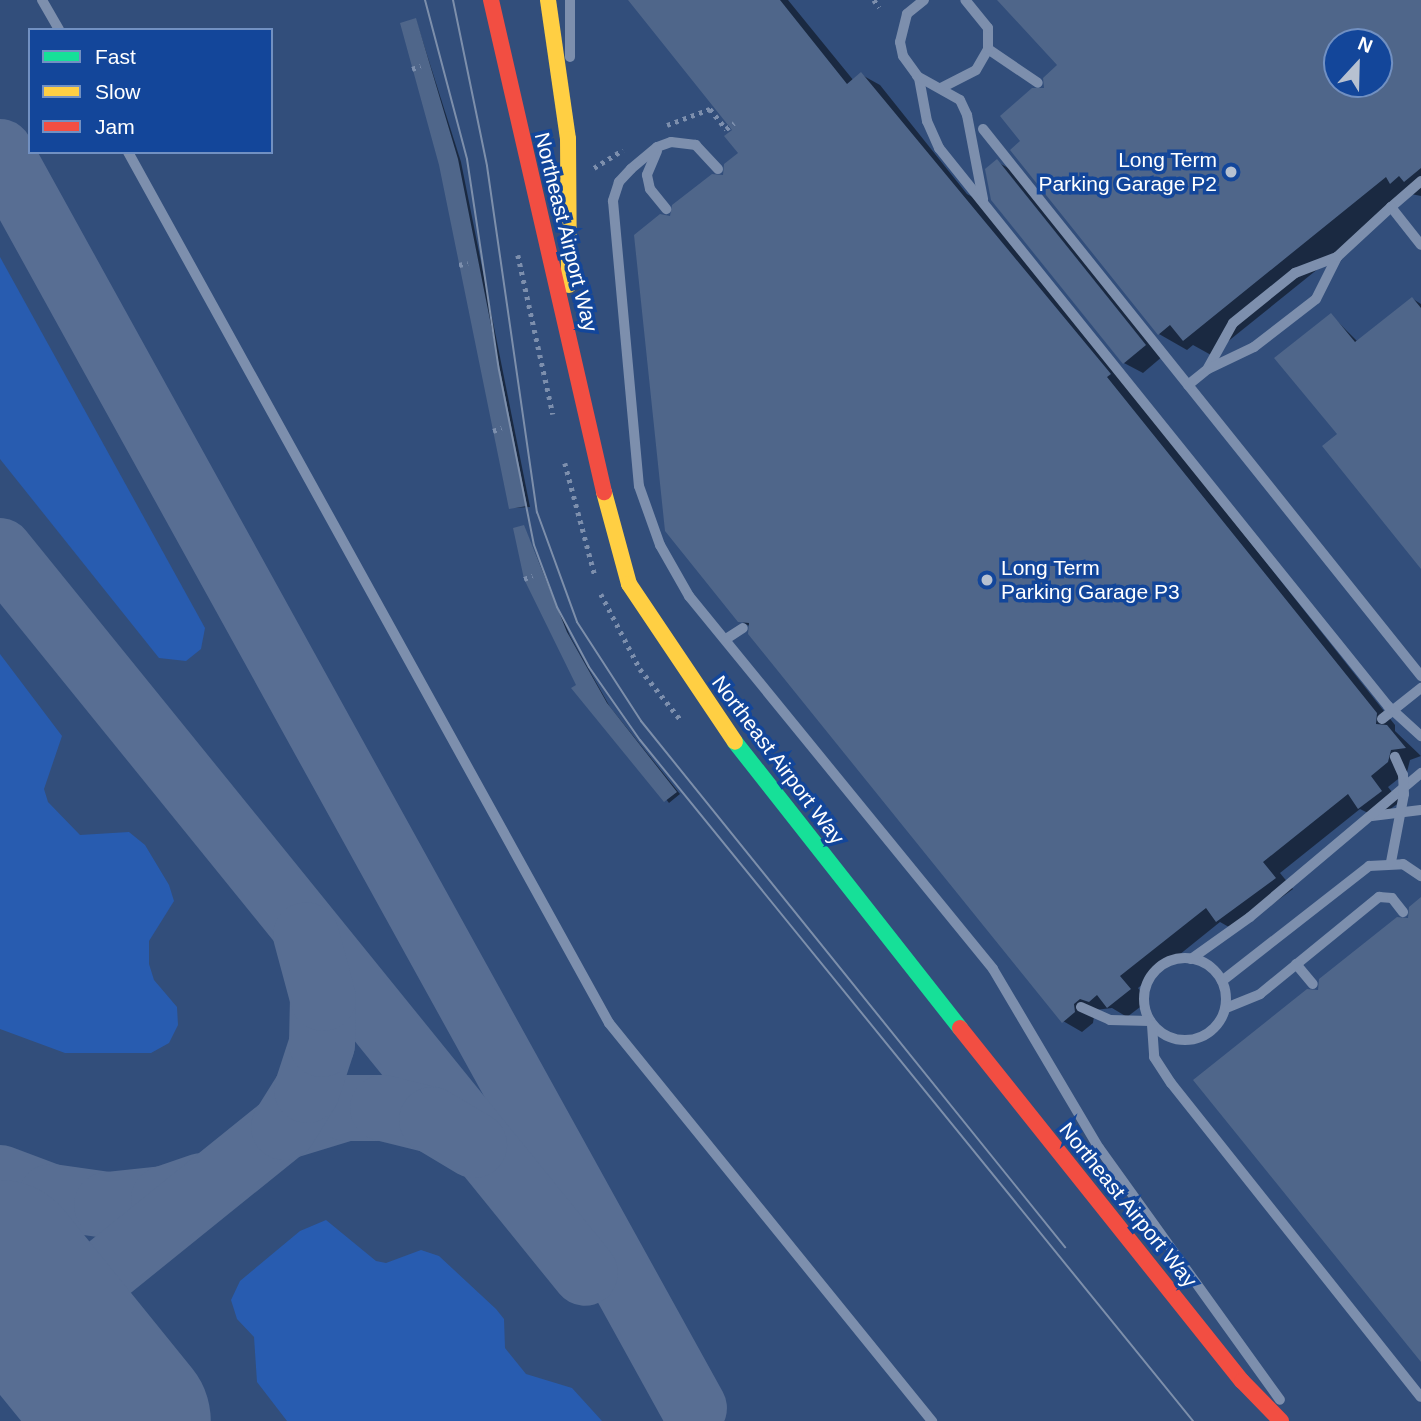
<!DOCTYPE html>
<html>
<head>
<meta charset="utf-8">
<style>
	body { margin:0 }
	#map { position:relative; width:1421px; height:1421px; overflow:hidden; background:#324e7b; font-family:Helvetica,sans-serif }
	div>[style] { position:absolute }
	.green>* { inset:0; background:#285cb0 }
	.shadow>* { inset:0; background:#0007 }
	.taxiway>* { height:66px; margin:-33px; padding:0 33px; transform-origin:33px; border-radius:33px; background:#586e93 }
	.runway>* { height:166px; margin:-83px; padding:0 83px; transform-origin:83px; border-radius:83px; background:#586e93 }
	.building>* { inset:0; background:#4f668a }
	.path>* { height:4.5px; margin-top:-2.25px; transform-origin:0; background:repeating-linear-gradient(90deg,#7d8fad 0 3.5px,transparent 0 8.5px) }
	.lane>* { height:10px; margin:-5px; padding:0 5px; transform-origin:5px; border-radius:5px; background:#7d8fad }
	.lane>.ring { margin:-5px; padding:0; box-sizing:content-box; background:none; border:10px solid #7d8fad; border-radius:50% }
	.fast>* { height:16px; margin:-8px; padding:0 8px; transform-origin:8px; border-radius:8px; background:#16e098 }
	.slow>* { height:16px; margin:-8px; padding:0 8px; transform-origin:8px; border-radius:8px; background:#ffcf43 }
	.jam>* { height:16px; margin:-8px; padding:0 8px; transform-origin:8px; border-radius:8px; background:#f24e42 }
	.tram>* { height:2px; margin:-1px; padding:0 1px; transform-origin:1px; border-radius:1px; background:#7d8fab }
	.lane-bridge>* { height:10px; margin:-5px; padding:0 5px; transform-origin:5px; border-radius:5px; background:#7d8fad }
	.dots>* { width:19px; height:19px; translate:-50% -50%; box-sizing:border-box; border:4px solid #13469a; border-radius:50% }
	span { translate:-50% -50%; white-space:nowrap; text-align:center; line-height:1.15; -webkit-text-stroke:7px #13469a; paint-order:stroke }
	.poi-label { font-size:21px; color:#fff }
	.right { translate:-100% -50%; text-align:right }
	.left { translate:0 -50%; text-align:left }
	.street-label { font-size:21px; color:#fff }
	.legend { position:absolute; left:28px; top:28px; width:245px; height:126px; box-sizing:border-box; background:#13469a; border:2px solid #7190c2; margin:0; padding:9px 12px; list-style:none; font-size:21px; color:#fff }
	.legend li { display:flex; align-items:center; gap:14px; height:35px }
	.legend b { width:35px; border:2px solid #7190c2 }
	.north { position:absolute; left:1323px; top:28px; width:70px; height:70px; box-sizing:border-box; background:#13469a; border:2px solid #7190c2; border-radius:50%; rotate:22deg; font-size:19px; font-weight:700; line-height:28px; text-align:center; color:#fff }
	.north::after { content:''; display:block; margin:auto; width:24px; height:32px; background:#b7c1d1; clip-path:polygon(50% 0,100% 100%,50% 72%,0 100%) }
</style>
</head>
<body>
<div id="map">
	<div class="green">
		<div style="clip-path:polygon(0 257px,205px 628px,201px 649px,186px 661px,159px 658px,0 459px)"></div>
		<div style="clip-path:polygon(0 654px,62px 736px,44px 789px,48px 802px,80px 835px,129px 832px,145px 845px,169px 885px,174px 901px,149px 941px,149px 964px,154px 980px,177px 1007px,178px 1025px,169px 1043px,151px 1053px,65px 1053px,0 1029px)"></div>
		<div style="clip-path:polygon(326px 1220px,376px 1261px,386px 1263px,421px 1250px,439px 1256px,496px 1309px,504px 1319px,505px 1348px,526px 1374px,572px 1388px,602px 1421px,287px 1421px,257px 1382px,254px 1337px,237px 1319px,231px 1300px,240px 1281px,300px 1231px)"></div>
	</div>
	<div class="shadow">
		<div style="clip-path:polygon(639px 0,788px 0,854px 81px,862px 75px,880px 85px,967px 194px,980px 201px,1395px 725px,1395px 731px,1421px 756px,1410px 760px,1407px 772px,1388px 787px,1400px 802px,1378px 818px,1360px 809px,1280px 873px,1293px 889px,1236px 931px,1220px 922px,1138px 988px,1148px 1001px,1127px 1017px,1112px 1008px,1095px 1010px,1093px 1023px,1082px 1032px,1063px 1021px,751px 627px,739px 620px,672px 217px,724px 177px,740px 153px,734px 130px)"></div>
		<div style="clip-path:polygon(evenodd,999px 0,1421px 0,1421px 196px,1411px 194px,1211px 355px,1193px 345px,1187px 350px,1159px 334px,1012px 150px,1023px 141px,1059px 65px,999px 0,1337px 42px,1379px 42px,1379px 84px,1337px 84px,1337px 42px)"></div>
		<div style="clip-path:polygon(416px 20px,461px 162px,530px 507px,511px 508px)"></div>
		<div style="clip-path:polygon(997px 162px,1016px 172px,1163px 356px,1143px 373px,1124px 363px)"></div>
		<div style="clip-path:polygon(1413px 299px,1421px 304px,1421px 566px,1339px 435px,1331px 315px,1358px 342px)"></div>
		<div style="clip-path:polygon(524px 527px,570px 636px,610px 707px,680px 794px,669px 803px,578px 685px)"></div>
	</div>
	<div class="taxiway">
		<div style="left:0;top:152px;width:1435px;rotate:61.08deg"></div>
		<div style="left:0;top:551px;width:929px;rotate:50.98deg"></div>
		<div style="left:284px;top:1127px;width:65px;rotate:-17deg"></div>
		<div style="left:346px;top:1108px;width:37px"></div>
		<div style="left:383px;top:1108px;width:50px;rotate:13.8deg"></div>
		<div style="left:432px;top:1120px;width:49px;rotate:30.8deg"></div>
		<div style="left:0;top:1178px;width:54px;rotate:20.4deg"></div>
		<div style="left:51px;top:1197px;width:57px;rotate:8.1deg"></div>
		<div style="left:107px;top:1205px;width:57px;rotate:-6deg"></div>
		<div style="left:164px;top:1199px;width:40px;rotate:-18.9deg"></div>
		<div style="left:0;top:1356px;width:365px;rotate:-38.9deg"></div>
		<div style="left:284px;top:1127px;width:44px;rotate:-58.1deg"></div>
		<div style="left:307px;top:1090px;width:48px;rotate:-71.9deg"></div>
		<div style="left:322px;top:1044px;width:46px;rotate:-88.8deg"></div>
		<div style="left:323px;top:998px;width:65px;rotate:-105.1deg"></div>
	</div>
	<div class="runway">
		<div style="left:0;top:1263px;width:203px;rotate:51deg"></div>
	</div>
	<div class="building">
		<div style="clip-path:polygon(628px 0,780px 0,847px 84px,861px 72px,1111px 374px,1107px 377px,1377px 713px,1376px 724px,1387px 725px,1406px 748px,1391px 750px,1388px 762px,1371px 776px,1382px 791px,1358px 809px,1348px 794px,1263px 862px,1276px 878px,1216px 922px,1206px 908px,1120px 976px,1131px 989px,1107px 1008px,1097px 995px,1089px 1002px,1080px 999px,1074px 1004px,1075px 1012px,1062px 1023px,748px 634px,749px 623px,738px 622px,665px 531px,634px 235px,660px 214px,670px 216px,672px 205px,712px 174px,723px 175px,724px 164px,738px 153px,724px 136px,732px 130px)"></div>
		<div style="clip-path:polygon(evenodd,997px 0,1421px 0,1421px 168px,1404px 182px,1399px 176px,1390px 184px,1386px 177px,1183px 341px,1170px 325px,1158px 335px,1010px 150px,1020px 141px,1000px 116px,1032px 88px,1044px 88px,1043px 78px,1057px 65px,997px 0,1337px 42px,1379px 42px,1379px 84px,1337px 84px,1337px 42px)"></div>
		<div style="clip-path:polygon(416px 18px,458px 159px,527px 506px,509px 509px,439px 165px,400px 23px)"></div>
		<div style="clip-path:polygon(997px 159px,1146px 345px,1123px 364px,991px 200px,985px 169px)"></div>
		<div style="clip-path:polygon(1412px 297px,1421px 308px,1421px 569px,1322px 446px,1337px 434px,1274px 358px,1331px 313px,1355px 342px)"></div>
		<div style="clip-path:polygon(524px 525px,567px 632px,607px 703px,677px 792px,664px 802px,571px 688px,576px 685px,524px 579px,513px 528px)"></div>
		<div style="clip-path:polygon(1421px 897px,1421px 1362px,1193px 1080px,1307px 989px,1318px 990px,1319px 979px,1397px 917px,1408px 918px,1409px 907px)"></div>
	</div>
	<div class="path">
		<div style="left:874px;top:0;width:9px;rotate:54deg"></div>
		<div style="left:412px;top:69px;width:9px;rotate:-18deg"></div>
		<div style="left:667px;top:125px;width:46px;rotate:-20.4deg"></div>
		<div style="left:710px;top:109px;width:26px;rotate:51deg"></div>
		<div style="left:726px;top:129px;width:10px;rotate:-37deg"></div>
		<div style="left:594px;top:168px;width:34px;rotate:-32deg"></div>
		<div style="left:518px;top:255px;width:163px;rotate:77.6deg"></div>
		<div style="left:459px;top:265px;width:9px;rotate:-13deg"></div>
		<div style="left:493px;top:431px;width:9px;rotate:-18deg"></div>
		<div style="left:565px;top:463px;width:117px;rotate:75.1deg"></div>
		<div style="left:524px;top:579px;width:9px;rotate:-21deg"></div>
		<div style="left:601px;top:594px;width:85px;rotate:62.5deg"></div>
		<div style="left:640px;top:669px;width:64px;rotate:51.3deg"></div>
	</div>
	<div class="lane">
		<div style="left:42px;top:0;width:34px;rotate:60deg"></div>
		<div style="left:570px;top:0;width:57px;rotate:90deg"></div>
		<div style="left:988px;top:49px;width:60px;rotate:34.2deg"></div>
		<div style="left:983px;top:129px;width:701px;rotate:51.31deg"></div>
		<div style="left:657px;top:151px;width:26px;rotate:113deg"></div>
		<div style="left:647px;top:175px;width:14px;rotate:78deg"></div>
		<div style="left:650px;top:189px;width:26px;rotate:51deg"></div>
		<div style="left:128px;top:152px;width:995px;rotate:61.09deg"></div>
		<div style="left:609px;top:1023px;width:513px;rotate:50.94deg"></div>
		<div style="left:718px;top:169px;width:33px;rotate:-133deg"></div>
		<div style="left:696px;top:145px;width:25px;rotate:-173deg"></div>
		<div style="left:671px;top:142px;width:15px;rotate:160deg"></div>
		<div style="left:657px;top:147px;width:34px;rotate:140deg"></div>
		<div style="left:631px;top:169px;width:18px;rotate:133deg"></div>
		<div style="left:619px;top:182px;width:20px;rotate:108deg"></div>
		<div style="left:613px;top:201px;width:286px;rotate:84.8deg"></div>
		<div style="left:639px;top:486px;width:63px;rotate:70.4deg"></div>
		<div style="left:660px;top:545px;width:59px;rotate:60.4deg"></div>
		<div style="left:689px;top:596px;width:481px;rotate:50.8deg"></div>
		<div style="left:993px;top:969px;width:208px;rotate:59.4deg"></div>
		<div style="left:1099px;top:1148px;width:310px;rotate:54.3deg"></div>
		<div style="left:1421px;top:181px;width:40px;rotate:139deg"></div>
		<div style="left:1391px;top:207px;width:48px;rotate:51.7deg"></div>
		<div style="left:1208px;top:368px;width:51px;rotate:-60.9deg"></div>
		<div style="left:1233px;top:323px;width:80px;rotate:-38.9deg"></div>
		<div style="left:1295px;top:273px;width:45px;rotate:-20.9deg"></div>
		<div style="left:1188px;top:385px;width:26px;rotate:-39deg"></div>
		<div style="left:1208px;top:369px;width:51px;rotate:-25.6deg"></div>
		<div style="left:1254px;top:347px;width:78px;rotate:-37.7deg"></div>
		<div style="left:1316px;top:299px;width:47px;rotate:-63.4deg"></div>
		<div style="left:1337px;top:257px;width:74px;rotate:-42.8deg"></div>
		<div style="left:726px;top:639px;width:20px;rotate:-33deg"></div>
		<div style="left:1382px;top:719px;width:50px;rotate:-38.5deg"></div>
		<div style="left:1372px;top:816px;width:49px;rotate:-7deg"></div>
		<div class="ring" style="left:1144px;top:958px;width:72px;height:72px"></div>
		<div style="left:1191px;top:959px;width:72px;rotate:-35.4deg"></div>
		<div style="left:1250px;top:917px;width:224px;rotate:-40.1deg"></div>
		<div style="left:1296px;top:964px;width:26px;rotate:50deg"></div>
		<div style="left:1222px;top:981px;width:187px;rotate:-38deg"></div>
		<div style="left:1369px;top:866px;width:34px;rotate:-3deg"></div>
		<div style="left:1403px;top:864px;width:22px;rotate:34deg"></div>
		<div style="left:1081px;top:1007px;width:32px;rotate:24deg"></div>
		<div style="left:1110px;top:1020px;width:40px;rotate:1.4deg"></div>
		<div style="left:1226px;top:1008px;width:37px;rotate:-22deg"></div>
		<div style="left:1260px;top:994px;width:154px;rotate:-39.2deg"></div>
		<div style="left:1379px;top:897px;width:13px;rotate:4deg"></div>
		<div style="left:1392px;top:898px;width:18px;rotate:52deg"></div>
		<div style="left:1152px;top:1025px;width:32px;rotate:86deg"></div>
		<div style="left:1154px;top:1057px;width:31px;rotate:57deg"></div>
		<div style="left:1171px;top:1083px;width:401px;rotate:51.5deg"></div>
	</div>
	<div class="fast">
		<div style="left:735px;top:742px;width:364px;rotate:51.8deg"></div>
	</div>
	<div class="slow">
		<div style="left:548px;top:0;width:140px;rotate:81.8deg"></div>
		<div style="left:568px;top:139px;width:146px;rotate:89.6deg"></div>
		<div style="left:604px;top:492px;width:95px;rotate:74.8deg"></div>
		<div style="left:629px;top:584px;width:190px;rotate:56.1deg"></div>
	</div>
	<div class="jam">
		<div style="left:491px;top:0;width:505px;rotate:77.06deg"></div>
		<div style="left:960px;top:1028px;width:452px;rotate:51.4deg"></div>
		<div style="left:1242px;top:1381px;width:56px;rotate:45.7deg"></div>
	</div>
	<div class="tram">
		<div style="left:425px;top:0;width:164px;rotate:75.2deg"></div>
		<div style="left:467px;top:159px;width:213px;rotate:81.4deg"></div>
		<div style="left:499px;top:370px;width:178px;rotate:78.7deg"></div>
		<div style="left:534px;top:545px;width:66px;rotate:69.6deg"></div>
		<div style="left:557px;top:607px;width:68px;rotate:61.9deg"></div>
		<div style="left:589px;top:667px;width:89px;rotate:55.1deg"></div>
		<div style="left:640px;top:740px;width:877px;rotate:50.92deg"></div>
		<div style="left:453px;top:0;width:169px;rotate:78.4deg"></div>
		<div style="left:487px;top:166px;width:350px;rotate:81.8deg"></div>
		<div style="left:537px;top:512px;width:117px;rotate:70deg"></div>
		<div style="left:577px;top:622px;width:118px;rotate:57.1deg"></div>
		<div style="left:641px;top:721px;width:676px;rotate:51.13deg"></div>
	</div>
	<div class="lane-bridge">
		<div style="left:924px;top:0;width:22px;rotate:141deg"></div>
		<div style="left:907px;top:14px;width:29px;rotate:104deg"></div>
		<div style="left:900px;top:42px;width:14px;rotate:78deg"></div>
		<div style="left:903px;top:56px;width:27px;rotate:54deg"></div>
		<div style="left:919px;top:78px;width:44px;rotate:79.5deg"></div>
		<div style="left:927px;top:121px;width:30px;rotate:66deg"></div>
		<div style="left:939px;top:148px;width:716px;rotate:51.18deg"></div>
		<div style="left:1388px;top:706px;width:45px;rotate:42.3deg"></div>
		<div style="left:917px;top:76px;width:49px;rotate:29.2deg"></div>
		<div style="left:960px;top:100px;width:17px;rotate:65deg"></div>
		<div style="left:967px;top:115px;width:86px;rotate:79.2deg"></div>
		<div style="left:941px;top:88px;width:39px;rotate:-27deg"></div>
		<div style="left:976px;top:70px;width:24px;rotate:-60deg"></div>
		<div style="left:988px;top:49px;width:21px;rotate:-90deg"></div>
		<div style="left:988px;top:28px;width:36px;rotate:-129deg"></div>
		<div style="left:1391px;top:862px;width:69px;rotate:-79.2deg"></div>
		<div style="left:1404px;top:794px;width:19px;rotate:-93deg"></div>
		<div style="left:1403px;top:775px;width:20px;rotate:-114deg"></div>
	</div>
	<div class="dots">
		<div style="left:1231px;top:172px;background:#b7c1d1"></div>
		<div style="left:987px;top:580px;background:#b7c1d1"></div>
	</div>
	<div class="poi-label">
		<span class="right" style="left:1217px;top:172px">Long Term<br>Parking Garage P2</span>
		<span class="left" style="left:1001px;top:580px">Long Term<br>Parking Garage P3</span>
	</div>
	<div class="street-label">
		<span style="left:566px;top:232px;rotate:76deg">Northeast Airport Way</span>
		<span style="left:778px;top:760px;rotate:53deg">Northeast Airport Way</span>
		<span style="left:1128px;top:1205px;rotate:51deg">Northeast Airport Way</span>
	</div>
	<ul class="legend">
	<li><b style="height:9px;background:#16e098"></b>Fast</li>
	<li><b style="height:9px;background:#ffcf43"></b>Slow</li>
	<li><b style="height:9px;background:#f24e42"></b>Jam</li>
	</ul>
	<div class="north">N</div>
</div>
</body>
</html>
